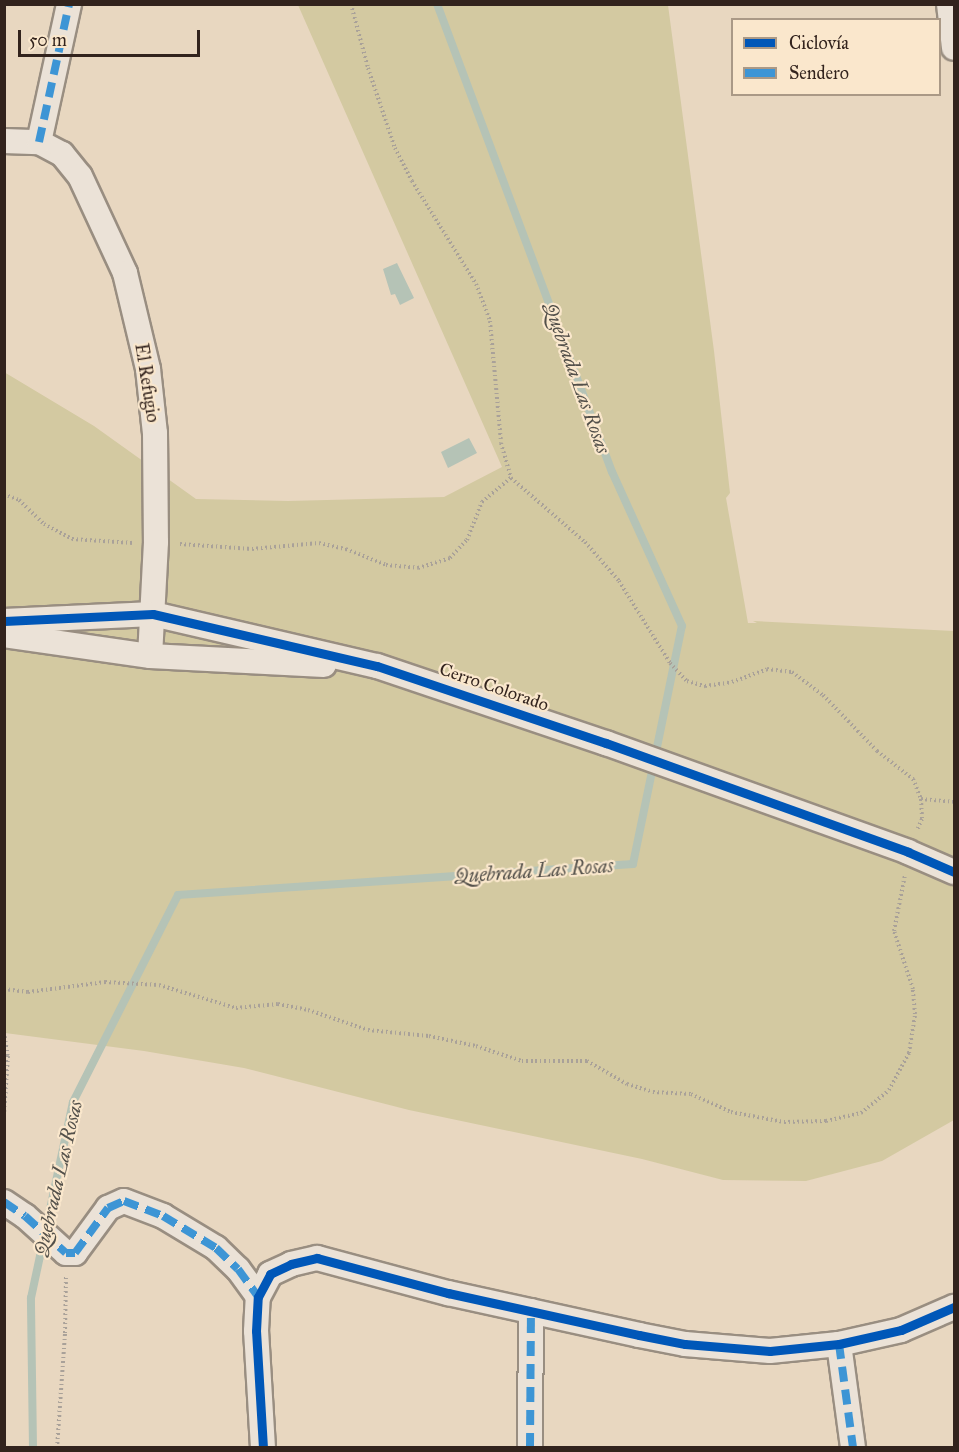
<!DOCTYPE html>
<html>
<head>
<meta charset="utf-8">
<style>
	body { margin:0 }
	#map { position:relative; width:959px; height:1452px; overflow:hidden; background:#e8d7c0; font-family:"IM FELL Great Primer",serif }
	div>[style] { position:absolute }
	.green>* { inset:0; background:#d3c9a1 }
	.water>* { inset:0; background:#b5c3b6 }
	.stream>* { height:8px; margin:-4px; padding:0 4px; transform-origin:4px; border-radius:4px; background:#b5c3b6 }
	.path>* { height:4px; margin-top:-2px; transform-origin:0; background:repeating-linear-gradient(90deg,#a9a199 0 1.5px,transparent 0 4.5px) }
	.roads { filter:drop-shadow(2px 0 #998e81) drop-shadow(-2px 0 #998e81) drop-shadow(0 2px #998e81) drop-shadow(0 -2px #998e81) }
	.minor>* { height:24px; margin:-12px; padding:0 12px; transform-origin:12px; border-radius:12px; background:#ebe2d7 }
	.quiet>* { height:8px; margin-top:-4px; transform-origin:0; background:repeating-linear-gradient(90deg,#3d95d5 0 15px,transparent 0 23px) }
	.cycleway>* { height:9px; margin:-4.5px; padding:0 4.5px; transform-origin:4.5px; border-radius:4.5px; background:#0057b8 }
	span { translate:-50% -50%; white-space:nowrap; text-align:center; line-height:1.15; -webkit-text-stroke:4.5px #fae7cc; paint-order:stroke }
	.street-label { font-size:18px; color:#32231d }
	.water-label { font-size:20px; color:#53504a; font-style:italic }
	.frame { position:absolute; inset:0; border:6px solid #32231d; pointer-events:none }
	.legend { position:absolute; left:731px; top:18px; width:210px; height:78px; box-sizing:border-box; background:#fae7cc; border:2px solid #aa9986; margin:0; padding:8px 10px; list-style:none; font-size:18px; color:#32231d }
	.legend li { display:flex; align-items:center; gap:12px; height:30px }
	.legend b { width:30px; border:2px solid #aa9986 }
	.scale { position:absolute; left:18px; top:30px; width:182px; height:27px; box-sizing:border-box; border:3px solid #32231d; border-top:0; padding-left:8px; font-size:18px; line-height:21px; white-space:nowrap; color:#32231d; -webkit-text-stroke:4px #fae7cc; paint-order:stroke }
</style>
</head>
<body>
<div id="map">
	<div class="green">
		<div style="clip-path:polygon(298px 5px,668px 5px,714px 351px,730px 493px,726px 498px,748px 623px,757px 623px,753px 621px,954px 631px,954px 1120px,882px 1161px,806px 1181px,723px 1180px,642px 1159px,409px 1110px,244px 1068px,144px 1051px,5px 1033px,4px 372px,94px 426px,196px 499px,288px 501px,444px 497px,502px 467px)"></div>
	</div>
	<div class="water">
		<div style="clip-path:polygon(397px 263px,414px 298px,400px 305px,395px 294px,391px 295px,383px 269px)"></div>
		<div style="clip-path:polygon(469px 438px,477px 453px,448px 468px,441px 452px)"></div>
	</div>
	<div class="stream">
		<div style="left:33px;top:1448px;width:150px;rotate:-90.8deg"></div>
		<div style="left:31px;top:1298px;width:200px;rotate:-77.9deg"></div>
		<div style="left:73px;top:1102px;width:232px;rotate:-63.1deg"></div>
		<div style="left:178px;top:895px;width:456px;rotate:-3.9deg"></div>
		<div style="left:633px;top:864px;width:243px;rotate:-78.4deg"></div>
		<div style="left:682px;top:626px;width:169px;rotate:-114.4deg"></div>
		<div style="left:612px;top:472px;width:500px;rotate:-110.5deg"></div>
	</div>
	<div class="path">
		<div style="left:351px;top:4px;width:66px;rotate:75.1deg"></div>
		<div style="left:368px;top:68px;width:84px;rotate:71.4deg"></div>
		<div style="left:395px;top:148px;width:37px;rotate:63deg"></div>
		<div style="left:412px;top:181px;width:121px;rotate:58.1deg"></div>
		<div style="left:476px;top:284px;width:40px;rotate:69deg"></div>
		<div style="left:490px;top:321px;width:122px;rotate:84.8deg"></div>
		<div style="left:501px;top:443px;width:36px;rotate:74deg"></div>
		<div style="left:511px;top:478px;width:98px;rotate:40.9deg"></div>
		<div style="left:585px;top:542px;width:52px;rotate:48.9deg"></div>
		<div style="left:619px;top:581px;width:97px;rotate:58.1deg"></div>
		<div style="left:670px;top:663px;width:25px;rotate:47deg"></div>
		<div style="left:687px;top:681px;width:19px;rotate:16deg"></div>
		<div style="left:705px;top:686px;width:27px;rotate:-8deg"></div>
		<div style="left:732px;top:682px;width:37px;rotate:-20deg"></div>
		<div style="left:767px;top:669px;width:25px;rotate:7deg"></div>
		<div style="left:792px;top:672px;width:39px;rotate:37deg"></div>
		<div style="left:823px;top:695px;width:78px;rotate:46deg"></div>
		<div style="left:877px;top:751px;width:46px;rotate:37.9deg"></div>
		<div style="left:913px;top:779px;width:22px;rotate:68deg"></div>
		<div style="left:921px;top:799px;width:20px;rotate:87deg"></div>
		<div style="left:922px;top:819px;width:13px;rotate:113deg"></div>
		<div style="left:4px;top:494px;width:16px;rotate:22deg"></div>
		<div style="left:19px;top:500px;width:35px;rotate:44deg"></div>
		<div style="left:44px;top:524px;width:32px;rotate:28deg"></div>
		<div style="left:72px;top:539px;width:61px;rotate:3.8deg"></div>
		<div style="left:180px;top:544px;width:72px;rotate:4deg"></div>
		<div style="left:252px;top:549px;width:67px;rotate:-5.1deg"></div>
		<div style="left:319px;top:543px;width:28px;rotate:13deg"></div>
		<div style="left:346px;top:549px;width:43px;rotate:21.8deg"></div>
		<div style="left:386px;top:565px;width:32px;rotate:5deg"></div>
		<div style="left:418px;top:568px;width:34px;rotate:-17deg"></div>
		<div style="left:450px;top:558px;width:25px;rotate:-47deg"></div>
		<div style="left:467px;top:540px;width:41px;rotate:-68.5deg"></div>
		<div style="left:482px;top:502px;width:38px;rotate:-40deg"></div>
		<div style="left:921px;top:799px;width:33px;rotate:5deg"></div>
		<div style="left:4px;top:989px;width:24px;rotate:7deg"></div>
		<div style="left:28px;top:992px;width:78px;rotate:-7.4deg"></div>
		<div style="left:105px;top:982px;width:54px;rotate:3.2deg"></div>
		<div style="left:159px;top:985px;width:80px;rotate:16.6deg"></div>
		<div style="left:236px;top:1008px;width:42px;rotate:-5.4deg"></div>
		<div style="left:278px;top:1004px;width:31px;rotate:11deg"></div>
		<div style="left:308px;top:1010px;width:63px;rotate:18.4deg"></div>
		<div style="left:368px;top:1030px;width:61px;rotate:5.6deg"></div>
		<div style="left:429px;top:1036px;width:48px;rotate:12deg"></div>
		<div style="left:476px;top:1046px;width:48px;rotate:18.1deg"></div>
		<div style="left:522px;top:1061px;width:65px"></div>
		<div style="left:587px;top:1061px;width:46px;rotate:29.9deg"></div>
		<div style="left:627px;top:1084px;width:27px;rotate:17deg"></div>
		<div style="left:653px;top:1092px;width:38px;rotate:3deg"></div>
		<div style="left:691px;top:1094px;width:44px;rotate:24.2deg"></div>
		<div style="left:731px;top:1112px;width:54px;rotate:10.7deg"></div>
		<div style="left:784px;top:1122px;width:42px;rotate:-1.4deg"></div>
		<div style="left:826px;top:1121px;width:36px;rotate:-13deg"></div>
		<div style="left:861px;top:1113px;width:36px;rotate:-39deg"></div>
		<div style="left:889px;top:1090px;width:42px;rotate:-61.6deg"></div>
		<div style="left:909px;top:1053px;width:39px;rotate:-81deg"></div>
		<div style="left:915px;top:1014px;width:25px;rotate:-95deg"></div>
		<div style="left:913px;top:989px;width:61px;rotate:-108.1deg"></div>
		<div style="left:894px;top:931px;width:57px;rotate:-78.9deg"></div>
		<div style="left:4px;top:1032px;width:24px;rotate:81deg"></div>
		<div style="left:8px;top:1056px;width:58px;rotate:93.9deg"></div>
		<div style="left:57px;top:1448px;width:115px;rotate:-86deg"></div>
		<div style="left:65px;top:1333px;width:58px;rotate:-89deg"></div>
	</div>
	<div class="roads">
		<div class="minor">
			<div style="left:949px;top:4px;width:44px;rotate:83.5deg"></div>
			<div style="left:4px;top:141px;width:35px;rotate:2deg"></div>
			<div style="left:39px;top:142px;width:26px;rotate:28deg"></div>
			<div style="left:62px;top:154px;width:28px;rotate:51deg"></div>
			<div style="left:80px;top:176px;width:107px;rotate:65.1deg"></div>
			<div style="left:125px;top:273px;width:99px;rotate:76.5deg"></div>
			<div style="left:148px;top:369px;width:64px;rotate:83.8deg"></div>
			<div style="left:155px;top:433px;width:109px;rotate:89.5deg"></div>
			<div style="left:156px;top:542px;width:114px;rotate:93deg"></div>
			<div style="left:39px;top:142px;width:141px;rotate:-77.7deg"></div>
			<div style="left:4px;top:621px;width:149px;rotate:-2.7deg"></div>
			<div style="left:153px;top:614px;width:230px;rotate:13.1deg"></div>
			<div style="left:377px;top:666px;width:242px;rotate:18.6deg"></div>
			<div style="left:606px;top:743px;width:321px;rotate:19.8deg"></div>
			<div style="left:908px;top:852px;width:50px;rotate:23.5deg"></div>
			<div style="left:4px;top:635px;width:148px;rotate:8.2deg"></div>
			<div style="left:150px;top:656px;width:174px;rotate:3deg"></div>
			<div style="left:4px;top:1202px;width:25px;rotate:34deg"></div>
			<div style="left:25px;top:1216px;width:55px;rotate:42.1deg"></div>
			<div style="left:66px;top:1253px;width:9px"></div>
			<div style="left:75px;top:1253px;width:56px;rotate:-53.7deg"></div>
			<div style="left:108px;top:1208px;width:17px;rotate:-24deg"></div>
			<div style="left:124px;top:1201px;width:42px;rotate:21deg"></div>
			<div style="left:163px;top:1216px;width:62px;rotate:31.1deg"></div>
			<div style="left:216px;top:1248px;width:30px;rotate:44deg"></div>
			<div style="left:238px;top:1269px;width:34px;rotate:54deg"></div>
			<div style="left:839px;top:1344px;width:105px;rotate:82.3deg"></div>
			<div style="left:263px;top:1448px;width:117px;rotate:-93.4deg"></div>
			<div style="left:256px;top:1331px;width:34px;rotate:-87deg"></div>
			<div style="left:258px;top:1297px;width:26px;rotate:-62deg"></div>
			<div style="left:270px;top:1274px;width:23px;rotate:-25deg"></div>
			<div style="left:291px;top:1264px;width:27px;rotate:-13deg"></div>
			<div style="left:317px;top:1258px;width:136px;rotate:15deg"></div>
			<div style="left:448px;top:1293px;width:196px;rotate:12.4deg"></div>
			<div style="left:639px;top:1335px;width:47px;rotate:11.1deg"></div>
			<div style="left:685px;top:1344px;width:85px;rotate:4.7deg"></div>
			<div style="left:770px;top:1351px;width:69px;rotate:-5.8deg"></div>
			<div style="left:839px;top:1344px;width:64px;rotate:-12.7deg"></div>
			<div style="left:901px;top:1330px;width:58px;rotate:-23.5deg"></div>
			<div style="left:530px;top:1448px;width:137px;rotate:-89.6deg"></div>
		</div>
	</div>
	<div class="quiet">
		<div style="left:39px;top:142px;width:141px;rotate:-77.7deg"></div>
		<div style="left:4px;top:1202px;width:25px;rotate:34deg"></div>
		<div style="left:25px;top:1216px;width:55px;rotate:42.1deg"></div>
		<div style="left:66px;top:1253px;width:9px"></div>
		<div style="left:75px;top:1253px;width:56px;rotate:-53.7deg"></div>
		<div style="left:108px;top:1208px;width:17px;rotate:-24deg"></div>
		<div style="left:124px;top:1201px;width:42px;rotate:21deg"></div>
		<div style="left:163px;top:1216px;width:62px;rotate:31.1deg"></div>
		<div style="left:216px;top:1248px;width:30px;rotate:44deg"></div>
		<div style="left:238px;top:1269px;width:34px;rotate:54deg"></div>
		<div style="left:839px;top:1344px;width:105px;rotate:82.3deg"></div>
		<div style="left:530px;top:1448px;width:137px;rotate:-89.6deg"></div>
	</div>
	<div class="cycleway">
		<div style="left:4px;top:621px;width:149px;rotate:-2.7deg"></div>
		<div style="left:153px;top:614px;width:230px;rotate:13.1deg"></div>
		<div style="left:377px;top:666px;width:242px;rotate:18.6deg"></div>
		<div style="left:606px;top:743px;width:321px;rotate:19.8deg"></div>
		<div style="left:908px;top:852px;width:50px;rotate:23.5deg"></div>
		<div style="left:263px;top:1448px;width:117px;rotate:-93.4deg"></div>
		<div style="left:256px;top:1331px;width:34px;rotate:-87deg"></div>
		<div style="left:258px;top:1297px;width:26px;rotate:-62deg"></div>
		<div style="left:270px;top:1274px;width:23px;rotate:-25deg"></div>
		<div style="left:291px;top:1264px;width:27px;rotate:-13deg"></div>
		<div style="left:317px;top:1258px;width:136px;rotate:15deg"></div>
		<div style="left:448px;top:1293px;width:196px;rotate:12.4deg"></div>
		<div style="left:639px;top:1335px;width:47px;rotate:11.1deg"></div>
		<div style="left:685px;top:1344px;width:85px;rotate:4.7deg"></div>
		<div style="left:770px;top:1351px;width:69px;rotate:-5.8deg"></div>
		<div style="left:839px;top:1344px;width:64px;rotate:-12.7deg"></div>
		<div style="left:901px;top:1330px;width:58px;rotate:-23.5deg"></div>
	</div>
	<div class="street-label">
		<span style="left:147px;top:383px;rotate:81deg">El Refugio</span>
		<span style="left:494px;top:687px;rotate:19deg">Cerro Colorado</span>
	</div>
	<div class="water-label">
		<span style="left:577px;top:378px;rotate:70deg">Quebrada Las Rosas</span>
		<span style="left:534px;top:871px;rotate:-4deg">Quebrada Las Rosas</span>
		<span style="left:58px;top:1178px;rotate:-77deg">Quebrada Las Rosas</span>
	</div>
	<div class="frame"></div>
	<ul class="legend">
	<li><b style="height:8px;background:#0057b8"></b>Ciclovía</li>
	<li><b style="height:8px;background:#3d95d5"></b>Sendero</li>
	</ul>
	<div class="scale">50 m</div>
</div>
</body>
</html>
